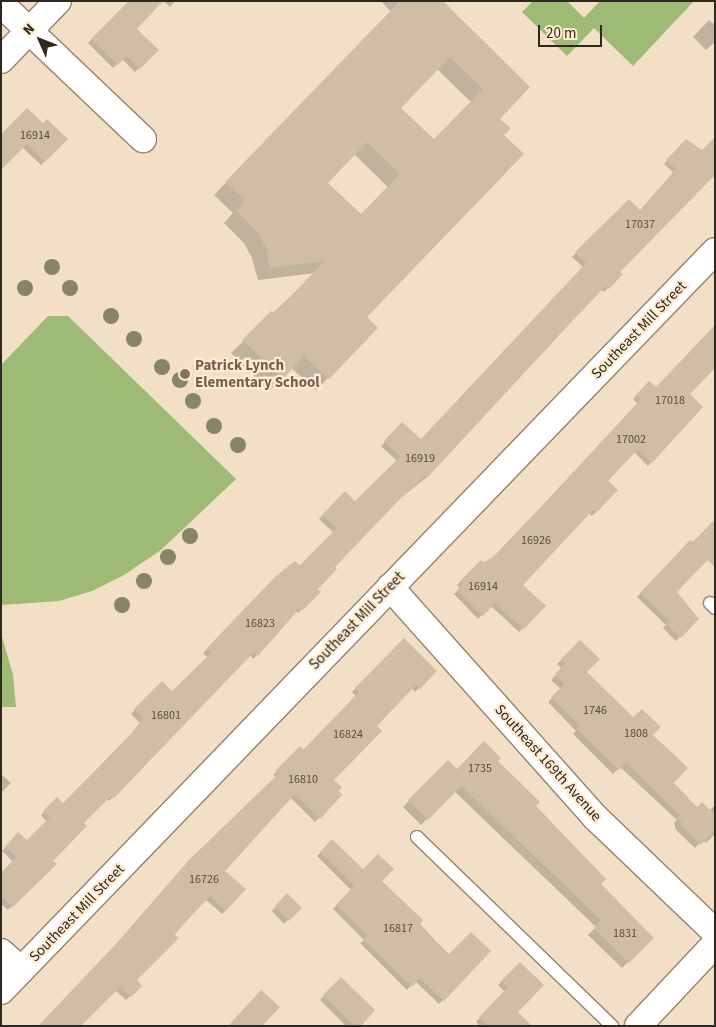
<!DOCTYPE html>
<html>
<head>
<meta charset="utf-8">
<style>
	body { margin:0 }
	#map { position:relative; width:716px; height:1027px; overflow:hidden; background:#f2dfc5; font-family:"Source Sans 3",sans-serif }
	div>[style] { position:absolute }
	.green>* { inset:0; background:#9dbb75 }
	.shadow>* { inset:0; background:#0003 }
	.building>* { inset:0; background:#d1bda5 }
	.roads { filter:drop-shadow(1px 0 #95846c) drop-shadow(-1px 0 #95846c) drop-shadow(0 1px #95846c) drop-shadow(0 -1px #95846c) }
	.service>* { height:12px; margin:-6px; padding:0 6px; transform-origin:6px; border-radius:6px; background:#fff }
	.minor>* { height:26px; margin:-13px; padding:0 13px; transform-origin:13px; border-radius:13px; background:#fff }
	.trees>* { width:16px; height:16px; margin:-8px; border-radius:50%; background:#868565 }
	.dots>* { width:14px; height:14px; translate:-50% -50%; box-sizing:border-box; border:2px solid #ffecd2; border-radius:50% }
	span { translate:-50% -50%; white-space:nowrap; text-align:center; line-height:1.15; -webkit-text-stroke:4.5px #ffecd2; paint-order:stroke }
	.number-label { font-size:12px; color:#584d40 }
	.number-label span { -webkit-text-stroke-width:0 }
	.street-label { font-size:15px; color:#2f281e }
	.education-label { font-size:15px; color:#785e54; font-weight:700 }
	.left { translate:0 -50%; text-align:left }
	.frame { position:absolute; inset:0; border:2px solid #2f281e; pointer-events:none }
	.north { position:absolute; left:15px; top:15px; width:50px; height:50px; -webkit-text-stroke:4px #ffecd2; paint-order:stroke; rotate:314deg; font-size:14px; font-weight:700; line-height:20px; text-align:center; color:#2f281e }
	.north::after { content:''; display:block; margin:auto; width:18px; height:22px; background:#2f281e; clip-path:polygon(50% 0,100% 100%,50% 72%,0 100%) }
	.scale { position:absolute; left:538px; top:25px; width:64px; height:22px; box-sizing:border-box; border:2px solid #2f281e; border-top:0; padding-left:6px; font-size:15px; line-height:18px; white-space:nowrap; color:#2f281e; -webkit-text-stroke:4px #ffecd2; paint-order:stroke }
</style>
</head>
<body>
<div id="map">
	<div class="green">
		<div style="clip-path:polygon(533px 1px,567px 1px,584px 18px,600px 1px,694px 1px,633px 66px,594px 28px,567px 56px,522px 12px)"></div>
		<div style="clip-path:polygon(48px 316px,68px 316px,236px 479px,161px 550px,124px 575px,92px 591px,59px 601px,1px 605px,1px 365px)"></div>
		<div style="clip-path:polygon(1px 633px,13px 675px,16px 707px,1px 707px)"></div>
	</div>
	<div class="shadow">
		<div style="clip-path:polygon(129px 1px,135px 29px,157px 50px,135px 72px,122px 59px,113px 68px,88px 43px)"></div>
		<div style="clip-path:polygon(164px 1px,175px 1px,170px 7px)"></div>
		<div style="clip-path:polygon(evenodd,381px 1px,443px 1px,499px 119px,502px 135px,366px 317px,328px 378px,316px 390px,291px 368px,269px 391px,231px 353px,315px 273px,258px 280px,252px 258px,244px 243px,224px 223px,233px 213px,214px 195px,391px 12px,381px 1px,437px 69px,471px 102px,434px 141px,400px 108px,437px 69px,381px 1px,354px 154px,388px 187px,360px 216px,326px 183px,354px 154px)"></div>
		<div style="clip-path:polygon(709px 20px,715px 25px,715px 42px,706px 50px,693px 37px)"></div>
		<div style="clip-path:polygon(43px 125px,66px 139px,41px 165px,22px 147px)"></div>
		<div style="clip-path:polygon(686px 141px,702px 151px,618px 272px,621px 274px,604px 292px,601px 289px,427px 477px,397px 501px,333px 567px,316px 589px,319px 592px,298px 613px,296px 611px,257px 655px,253px 659px,250px 655px,113px 797px,109px 801px,107px 799px,83px 823px,52px 861px,51px 868px,8px 910px,1px 904px,1px 874px,13px 862px,2px 851px,15px 838px,27px 842px,47px 822px,41px 815px,57px 799px,63px 805px,129px 738px,140px 723px,131px 714px,158px 687px,172px 693px,208px 658px,203px 653px,276px 578px,300px 567px,334px 533px,319px 519px,345px 493px,355px 503px,397px 461px,381px 446px,403px 424px,421px 441px,584px 268px,572px 257px,629px 201px,640px 211px,674px 173px,664px 164px)"></div>
		<div style="clip-path:polygon(645px 386px,688px 394px,702px 407px,648px 466px,634px 452px,606px 481px,616px 490px,592px 516px,589px 513px,522px 585px,544px 606px,519px 632px,491px 606px,478px 619px,454px 594px,460px 588px,457px 585px,481px 562px,484px 564px,493px 558px,638px 404px,633px 399px)"></div>
		<div style="clip-path:polygon(715px 520px,715px 553px,675px 592px,698px 619px,676px 641px,663px 628px,666px 625px,637px 597px)"></div>
		<div style="clip-path:polygon(404px 640px,436px 671px,415px 692px,412px 688px,375px 726px,333px 780px,341px 795px,315px 822px,290px 797px,224px 871px,226px 910px,222px 914px,205px 899px,135px 981px,140px 986px,126px 1000px,115px 990px,276px 777px,273px 775px,300px 748px,303px 751px,356px 697px,352px 692px)"></div>
		<div style="clip-path:polygon(580px 641px,585px 672px,651px 735px,672px 783px,697px 808px,709px 811px,715px 805px,715px 834px,706px 843px,703px 840px,695px 848px,676px 830px,674px 823px,677px 820px,620px 767px,613px 774px,573px 734px,576px 731px,548px 702px,561px 689px,551px 680px,562px 669px,557px 664px)"></div>
		<div style="clip-path:polygon(496px 761px,599px 884px,652px 938px,622px 968px,588px 935px,596px 927px,454px 791px,421px 825px,403px 807px,448px 762px,456px 770px)"></div>
		<div style="clip-path:polygon(1px 774px,11px 783px,1px 793px)"></div>
		<div style="clip-path:polygon(332px 841px,363px 871px,381px 881px,449px 956px,490px 951px,439px 1004px,415px 981px,407px 990px,360px 943px,364px 940px,333px 909px,351px 890px,317px 856px)"></div>
		<div style="clip-path:polygon(287px 895px,300px 908px,284px 924px,272px 911px)"></div>
		<div style="clip-path:polygon(520px 963px,516px 1012px,523px 1026px,480px 1026px,476px 1022px,505px 992px,498px 985px)"></div>
		<div style="clip-path:polygon(341px 979px,359px 1026px,346px 1026px,320px 1000px)"></div>
	</div>
	<div class="building">
		<div style="clip-path:polygon(129px 1px,163px 1px,137px 29px,159px 50px,140px 69px,126px 56px,118px 65px,91px 39px)"></div>
		<div style="clip-path:polygon(evenodd,400px 1px,443px 1px,530px 87px,500px 119px,511px 128px,504px 135px,524px 154px,367px 317px,378px 328px,329px 379px,304px 356px,283px 379px,242px 340px,271px 311px,274px 313px,325px 261px,270px 268px,265px 245px,256px 231px,236px 210px,245px 200px,225px 182px,400px 1px,450px 57px,483px 89px,434px 139px,401px 108px,450px 57px,400px 1px,367px 142px,400px 174px,361px 214px,328px 183px,367px 142px)"></div>
		<div style="clip-path:polygon(27px 108px,43px 123px,47px 119px,68px 139px,45px 162px,27px 144px,1px 170px,1px 134px)"></div>
		<div style="clip-path:polygon(715px 137px,715px 175px,620px 272px,623px 274px,609px 289px,606px 286px,576px 317px,427px 478px,425px 476px,401px 498px,335px 567px,337px 569px,318px 589px,321px 592px,303px 610px,300px 608px,258px 656px,254px 652px,114px 798px,111px 796px,84px 823px,87px 826px,53px 861px,57px 864px,13px 907px,1px 896px,1px 873px,16px 857px,5px 847px,18px 832px,27px 840px,50px 817px,43px 811px,57px 797px,63px 803px,132px 733px,143px 718px,134px 709px,162px 681px,172px 691px,211px 653px,206px 649px,275px 577px,295px 561px,300px 565px,337px 528px,322px 515px,345px 491px,355px 501px,400px 457px,384px 441px,402px 422px,421px 439px,586px 263px,575px 252px,629px 199px,640px 210px,676px 169px,666px 160px,686px 139px,702px 150px)"></div>
		<div style="clip-path:polygon(715px 325px,715px 368px,690px 394px,703px 407px,652px 463px,638px 449px,608px 481px,618px 490px,596px 513px,593px 510px,523px 585px,546px 606px,524px 629px,495px 603px,483px 616px,457px 590px,463px 583px,460px 581px,481px 560px,484px 562px,493px 557px,542px 506px,641px 399px,636px 395px,649px 381px,656px 387px)"></div>
		<div style="clip-path:polygon(715px 519px,715px 567px,707px 560px,677px 592px,699px 619px,681px 638px,666px 624px,669px 621px,640px 593px,690px 540px,693px 542px)"></div>
		<div style="clip-path:polygon(404px 638px,437px 671px,420px 689px,416px 685px,377px 726px,382px 731px,334px 780px,342px 787px,339px 791px,342px 795px,320px 819px,295px 794px,225px 871px,246px 889px,226px 911px,210px 896px,174px 934px,179px 938px,137px 980px,142px 986px,131px 997px,120px 987px,81px 1026px,38px 1026px,115px 945px,189px 860px,279px 773px,276px 770px,300px 746px,303px 750px,359px 692px,355px 688px)"></div>
		<div style="clip-path:polygon(580px 640px,600px 659px,587px 672px,633px 717px,642px 709px,661px 727px,653px 735px,688px 768px,674px 783px,697px 807px,702px 802px,715px 815px,715px 830px,701px 845px,680px 825px,682px 823px,677px 818px,680px 815px,626px 763px,619px 770px,577px 729px,580px 726px,551px 697px,565px 684px,555px 674px,565px 664px,561px 659px)"></div>
		<div style="clip-path:polygon(484px 741px,501px 758px,498px 761px,540px 802px,536px 806px,606px 879px,601px 884px,654px 938px,629px 963px,594px 928px,601px 920px,461px 786px,428px 820px,408px 800px,448px 760px,457px 769px)"></div>
		<div style="clip-path:polygon(332px 839px,363px 869px,378px 854px,394px 869px,382px 881px,423px 920px,419px 925px,449px 954px,471px 932px,491px 951px,444px 1001px,420px 978px,412px 987px,363px 939px,367px 935px,336px 905px,354px 886px,320px 852px)"></div>
		<div style="clip-path:polygon(287px 893px,302px 908px,289px 921px,275px 906px)"></div>
		<div style="clip-path:polygon(520px 962px,544px 985px,518px 1012px,532px 1026px,488px 1026px,479px 1017px,508px 987px,501px 981px)"></div>
		<div style="clip-path:polygon(341px 977px,375px 1010px,361px 1026px,354px 1026px,323px 995px)"></div>
		<div style="clip-path:polygon(261px 990px,280px 1007px,262px 1026px,228px 1026px)"></div>
	</div>
	<div class="roads">
		<div class="service">
			<div style="left:710px;top:603px;width:7px;rotate:45deg"></div>
			<div style="left:417px;top:837px;width:272px;rotate:44.1deg"></div>
		</div>
		<div class="minor">
			<div style="left:1px;top:4px;width:196px;rotate:43.6deg"></div>
			<div style="left:1px;top:60px;width:82px;rotate:-46deg"></div>
			<div style="left:390px;top:587px;width:308px;rotate:48.3deg"></div>
			<div style="left:595px;top:817px;width:166px;rotate:43.8deg"></div>
			<div style="left:1px;top:952px;width:27px;rotate:42deg"></div>
			<div style="left:1px;top:991px;width:1028px;rotate:-46.02deg"></div>
			<div style="left:638px;top:1026px;width:112px;rotate:-46.8deg"></div>
		</div>
	</div>
	<div class="trees">
		<div style="left:52px;top:267px"></div>
		<div style="left:25px;top:288px"></div>
		<div style="left:70px;top:288px"></div>
		<div style="left:111px;top:316px"></div>
		<div style="left:134px;top:339px"></div>
		<div style="left:162px;top:367px"></div>
		<div style="left:180px;top:380px"></div>
		<div style="left:193px;top:401px"></div>
		<div style="left:214px;top:426px"></div>
		<div style="left:238px;top:445px"></div>
		<div style="left:190px;top:536px"></div>
		<div style="left:168px;top:557px"></div>
		<div style="left:144px;top:581px"></div>
		<div style="left:122px;top:605px"></div>
	</div>
	<div class="dots">
		<div style="left:185px;top:374px;background:#8d6e63"></div>
	</div>
	<div class="number-label">
		<span style="left:35px;top:136px">16914</span>
		<span style="left:640px;top:225px">17037</span>
		<span style="left:670px;top:401px">17018</span>
		<span style="left:631px;top:440px">17002</span>
		<span style="left:420px;top:459px">16919</span>
		<span style="left:536px;top:541px">16926</span>
		<span style="left:483px;top:587px">16914</span>
		<span style="left:260px;top:624px">16823</span>
		<span style="left:595px;top:711px">1746</span>
		<span style="left:166px;top:716px">16801</span>
		<span style="left:636px;top:734px">1808</span>
		<span style="left:348px;top:735px">16824</span>
		<span style="left:480px;top:769px">1735</span>
		<span style="left:303px;top:780px">16810</span>
		<span style="left:204px;top:880px">16726</span>
		<span style="left:398px;top:929px">16817</span>
		<span style="left:625px;top:934px">1831</span>
	</div>
	<div class="street-label">
		<span style="left:639px;top:330px;rotate:-46deg">Southeast Mill Street</span>
		<span style="left:357px;top:621px;rotate:-46deg">Southeast Mill Street</span>
		<span style="left:548px;top:763px;rotate:48deg">Southeast 169th Avenue</span>
		<span style="left:77px;top:913px;rotate:-46deg">Southeast Mill Street</span>
	</div>
	<div class="education-label">
		<span class="left" style="left:195px;top:374px">Patrick Lynch<br>Elementary School</span>
	</div>
	<div class="frame"></div>
	<div class="north">N</div>
	<div class="scale">20 m</div>
</div>
</body>
</html>
